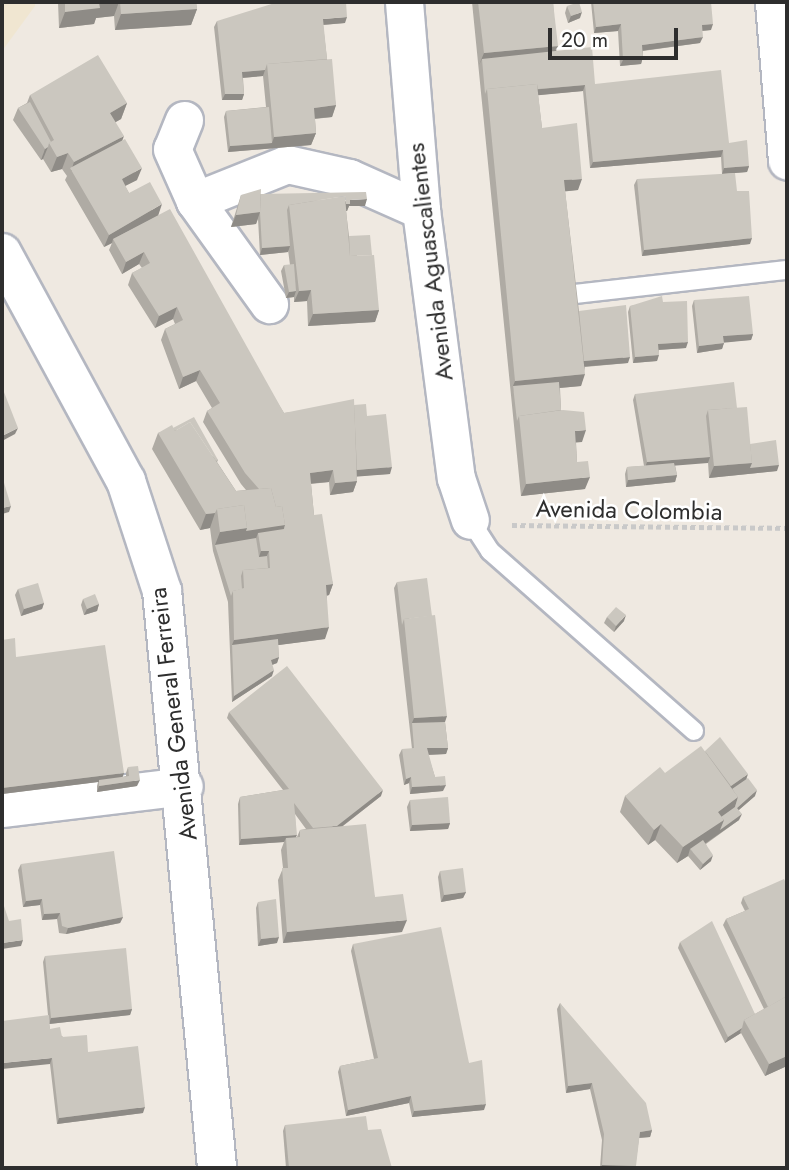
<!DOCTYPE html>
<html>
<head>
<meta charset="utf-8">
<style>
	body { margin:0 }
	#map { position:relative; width:789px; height:1170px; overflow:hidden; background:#efe9e1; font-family:Jost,sans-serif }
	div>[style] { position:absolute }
	.education>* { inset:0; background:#f0e6d1 }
	.path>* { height:4.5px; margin-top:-2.25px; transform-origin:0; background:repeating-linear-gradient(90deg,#c9c9c9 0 5px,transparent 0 8.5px) }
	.roads { filter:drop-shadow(2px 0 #b4b7c1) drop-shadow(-2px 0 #b4b7c1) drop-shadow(0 2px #b4b7c1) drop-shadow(0 -2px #b4b7c1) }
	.lane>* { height:18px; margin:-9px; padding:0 9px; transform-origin:9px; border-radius:9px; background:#fff }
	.street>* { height:37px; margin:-18.5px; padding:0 18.5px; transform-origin:18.5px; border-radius:18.5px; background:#fff }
	.secondary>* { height:38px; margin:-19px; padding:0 19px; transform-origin:19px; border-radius:19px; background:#fff }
	.wall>* { inset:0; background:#afaba4 }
	.shaded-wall>* { inset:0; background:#8e8b86 }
	.building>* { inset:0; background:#cbc7bf }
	span { translate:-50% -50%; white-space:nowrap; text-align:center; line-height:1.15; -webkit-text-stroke:5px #fff; paint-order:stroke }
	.street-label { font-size:24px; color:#2e2e2e }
	.frame { position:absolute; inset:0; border:4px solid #2e2e2e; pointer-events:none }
	.scale { position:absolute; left:548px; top:28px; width:130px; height:32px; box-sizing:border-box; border:4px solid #2e2e2e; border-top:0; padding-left:9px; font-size:21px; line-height:24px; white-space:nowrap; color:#2e2e2e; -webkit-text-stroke:5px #fff; paint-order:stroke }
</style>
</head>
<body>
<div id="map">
	<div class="education">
		<div style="clip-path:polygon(2px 2px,35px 2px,35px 6px,2px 51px)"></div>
	</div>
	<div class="path">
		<div style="left:512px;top:525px;width:275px;rotate:0.6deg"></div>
	</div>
	<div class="roads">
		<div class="lane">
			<div style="left:575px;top:294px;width:213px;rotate:-6.5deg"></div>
			<div style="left:470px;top:520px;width:37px;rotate:57deg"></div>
			<div style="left:490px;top:551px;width:272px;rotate:41.4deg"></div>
		</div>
		<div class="street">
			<div style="left:404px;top:2px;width:209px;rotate:85.3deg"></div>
			<div style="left:421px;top:210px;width:270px;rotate:82.6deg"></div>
			<div style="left:456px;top:478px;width:44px;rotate:71.6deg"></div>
			<div style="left:774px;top:2px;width:159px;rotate:85.3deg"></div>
			<div style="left:184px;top:120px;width:31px;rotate:112deg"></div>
			<div style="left:172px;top:149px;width:57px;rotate:66.1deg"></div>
			<div style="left:195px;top:201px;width:127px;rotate:54.3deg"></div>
			<div style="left:195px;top:201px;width:99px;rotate:-21.9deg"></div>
			<div style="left:287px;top:164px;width:64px;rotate:12.7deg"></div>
			<div style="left:349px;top:178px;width:79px;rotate:24deg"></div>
			<div style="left:2px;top:808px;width:183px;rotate:-6.9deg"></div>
		</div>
		<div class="secondary">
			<div style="left:2px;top:253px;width:260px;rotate:61.5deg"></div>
			<div style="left:126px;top:481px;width:116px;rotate:71.9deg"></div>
			<div style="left:162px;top:591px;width:580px;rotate:84.55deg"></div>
		</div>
	</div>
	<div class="wall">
		<div style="clip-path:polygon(58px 2px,196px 2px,197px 9px,191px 25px,115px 30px,114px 16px,96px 18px,94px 24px,59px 28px)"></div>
		<div style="clip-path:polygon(472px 2px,553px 2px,556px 51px,595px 84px,729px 143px,749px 166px,747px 172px,722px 174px,721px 157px,590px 168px,583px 91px,538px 95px,542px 128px,578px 190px,565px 191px,579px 311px,628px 363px,585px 367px,581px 386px,560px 388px,561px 410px,582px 442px,576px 442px,577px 462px,585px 489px,521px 496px)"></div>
		<div style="clip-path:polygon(591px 2px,711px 2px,711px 30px,702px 31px,700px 43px,643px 51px,643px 57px,641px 64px,620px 66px,618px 31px,594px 33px)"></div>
		<div style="clip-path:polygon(567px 6px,580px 18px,568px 23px,565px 13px)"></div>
		<div style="clip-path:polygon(217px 21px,345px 23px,323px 25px,327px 59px,336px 105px,332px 117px,315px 119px,316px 133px,311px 145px,228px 152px,224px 117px,226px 111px,266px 107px,263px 76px,243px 78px,244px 94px,242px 100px,222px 100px,214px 27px)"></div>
		<div style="clip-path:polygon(30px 95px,127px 103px,121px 119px,115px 122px,137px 180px,125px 186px,129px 193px,158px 215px,284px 413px,354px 405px,367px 416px,390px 474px,357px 476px,357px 481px,353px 492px,330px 495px,329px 482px,311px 484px,314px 515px,333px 584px,329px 595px,327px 596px,325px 639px,278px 645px,279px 657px,277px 663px,272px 665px,272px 676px,232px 702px,228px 602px,213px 551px,210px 528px,200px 530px,152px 449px,158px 433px,173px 428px,218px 460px,217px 462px,236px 491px,246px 490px,241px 484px,203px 422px,207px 411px,212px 408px,196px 381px,179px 389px,161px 340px,165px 329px,175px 324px,173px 319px,155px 328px,128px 285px,132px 273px,142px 268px,139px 264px,122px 274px,109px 250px,112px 243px,104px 247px,65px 180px,67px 176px,62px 169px,51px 172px,43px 159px,41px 160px,13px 120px,18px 108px,27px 103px)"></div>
		<div style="clip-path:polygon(637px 179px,737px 191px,750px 244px,642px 256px,634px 185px)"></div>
		<div style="clip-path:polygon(261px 194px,365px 206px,349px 206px,347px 211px,346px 211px,349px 236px,379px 310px,375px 322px,308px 326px,307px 301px,294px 302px,294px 297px,286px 298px,281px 271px,284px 265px,290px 265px,288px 250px,288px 252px,260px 255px,258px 219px,256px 224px,231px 227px,241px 195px)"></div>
		<div style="clip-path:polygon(694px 300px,753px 334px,751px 340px,724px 342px,722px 349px,697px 353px,692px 306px)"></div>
		<div style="clip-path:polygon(663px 302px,686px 348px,659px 350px,657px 361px,633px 363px,628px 312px,630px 306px)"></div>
		<div style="clip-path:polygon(635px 394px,737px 408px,750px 444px,777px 471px,709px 478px,708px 462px,675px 465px,677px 475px,675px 482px,626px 487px,625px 474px,627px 467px,644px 466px,633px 400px)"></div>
		<div style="clip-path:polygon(397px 582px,445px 722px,448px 748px,446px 754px,428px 755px,435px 777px,443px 791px,410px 794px,409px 783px,404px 785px,399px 755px,402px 749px,412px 749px,394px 588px)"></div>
		<div style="clip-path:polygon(18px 589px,44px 603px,42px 609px,21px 616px,15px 595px)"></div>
		<div style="clip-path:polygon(83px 599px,99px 604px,97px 611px,84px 615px,81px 605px)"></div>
		<div style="clip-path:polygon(607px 617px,624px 621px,614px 632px,604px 623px)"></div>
		<div style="clip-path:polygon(2px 640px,16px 657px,122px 777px,126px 776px,126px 773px,128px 767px,137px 786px,97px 792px,97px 786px,98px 782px,2px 794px)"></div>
		<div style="clip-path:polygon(evenodd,229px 712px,381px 796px,343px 826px,375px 897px,402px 932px,283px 943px,278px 880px,283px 868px,281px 850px,284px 842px,239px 845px,238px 804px,240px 797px,283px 790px,227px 718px,229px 712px,295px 814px,306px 829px,300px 830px,297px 837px,296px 837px,295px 814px)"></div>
		<div style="clip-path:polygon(705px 751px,747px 779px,755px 796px,739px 810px,739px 820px,706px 844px,711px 861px,700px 870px,688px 856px,677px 863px,655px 840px,648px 845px,620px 812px,625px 796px)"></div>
		<div style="clip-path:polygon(410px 800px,450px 823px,448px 829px,410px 831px,407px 807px)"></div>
		<div style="clip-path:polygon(21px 864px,123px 917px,120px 923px,66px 934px,59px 933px,57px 919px,42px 920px,40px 905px,23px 907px,18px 870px)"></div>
		<div style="clip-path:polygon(440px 871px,466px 892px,463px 898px,441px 902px,438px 877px)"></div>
		<div style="clip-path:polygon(787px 885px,787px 1066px,765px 1076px,741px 1033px,725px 1043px,678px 948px,680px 942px,755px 1014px,764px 1009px,723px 925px,726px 919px,745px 911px,741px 903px,743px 897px)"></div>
		<div style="clip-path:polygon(258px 902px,277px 943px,258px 946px,256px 908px)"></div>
		<div style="clip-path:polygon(353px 944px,469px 1063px,484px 1110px,412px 1117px,409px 1103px,346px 1116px,338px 1072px,340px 1066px,374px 1059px,351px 951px)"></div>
		<div style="clip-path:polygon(45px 956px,132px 1009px,130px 1015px,49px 1024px,50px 1029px,88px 1052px,143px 1113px,57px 1124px,50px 1064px,48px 1015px,43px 962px)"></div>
		<div style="clip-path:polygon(560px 1003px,652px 1130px,650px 1137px,639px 1138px,635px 1168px,600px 1168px,602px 1140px,590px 1089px,566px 1093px,557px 1009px)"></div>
		<div style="clip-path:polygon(285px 1125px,368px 1130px,392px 1168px,286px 1168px,283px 1131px)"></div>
	</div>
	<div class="shaded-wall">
		<div style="clip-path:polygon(99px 2px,119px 2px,114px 16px,96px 18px,94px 24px,59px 28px,65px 12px)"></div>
		<div style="clip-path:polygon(197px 9px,191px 25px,115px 30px,121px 14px)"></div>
		<div style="clip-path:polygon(582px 12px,580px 18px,568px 23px,571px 16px)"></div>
		<div style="clip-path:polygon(347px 17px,345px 23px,321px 25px,323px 19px)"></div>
		<div style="clip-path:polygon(621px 24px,618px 31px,594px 33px,596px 27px)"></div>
		<div style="clip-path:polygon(713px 24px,711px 30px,700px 31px,702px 25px)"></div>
		<div style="clip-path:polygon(703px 37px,700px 43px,640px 51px,642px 45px)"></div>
		<div style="clip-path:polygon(558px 46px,554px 57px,482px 59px,479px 65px,484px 53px)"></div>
		<div style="clip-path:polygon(643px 57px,641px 64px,620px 66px,623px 60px)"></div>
		<div style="clip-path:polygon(265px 70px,263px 76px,240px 78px,242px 72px)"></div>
		<div style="clip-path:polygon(585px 85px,583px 91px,488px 100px,488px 94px)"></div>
		<div style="clip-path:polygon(225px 94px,244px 94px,242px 100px,222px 100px)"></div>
		<div style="clip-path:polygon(127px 103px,121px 119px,104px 129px,110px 113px)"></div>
		<div style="clip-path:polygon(336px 105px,332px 117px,310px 119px,314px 108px)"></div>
		<div style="clip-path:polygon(316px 133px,311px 145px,228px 152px,230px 146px,272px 143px,274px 137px)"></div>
		<div style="clip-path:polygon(124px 136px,118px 152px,71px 171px,74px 162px)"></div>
		<div style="clip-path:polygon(48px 147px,43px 159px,41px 160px,45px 149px)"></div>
		<div style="clip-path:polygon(723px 150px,721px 157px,590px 168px,593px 162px)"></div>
		<div style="clip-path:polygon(68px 153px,62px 169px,51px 172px,57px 157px)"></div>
		<div style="clip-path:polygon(749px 166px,747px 172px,722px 174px,724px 168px)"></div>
		<div style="clip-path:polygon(142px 168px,137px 180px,117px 190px,122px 179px)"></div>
		<div style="clip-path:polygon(582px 179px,578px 190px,560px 192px,564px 180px)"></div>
		<div style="clip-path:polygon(367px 199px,365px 206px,349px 206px,347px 211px,317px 210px,350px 200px)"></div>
		<div style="clip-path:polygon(162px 204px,158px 216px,113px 239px,112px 243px,104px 247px,109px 235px)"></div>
		<div style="clip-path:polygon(260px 212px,256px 224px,231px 227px,236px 215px)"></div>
		<div style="clip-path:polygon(752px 238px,750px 244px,642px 256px,644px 250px)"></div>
		<div style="clip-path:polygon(290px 246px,288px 252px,260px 255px,262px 248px)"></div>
		<div style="clip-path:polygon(144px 252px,139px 264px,122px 274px,126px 262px)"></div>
		<div style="clip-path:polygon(311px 290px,307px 301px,294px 302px,299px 291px)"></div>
		<div style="clip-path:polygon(296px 291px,294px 297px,286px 298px,289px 292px)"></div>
		<div style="clip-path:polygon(177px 307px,173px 319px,155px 328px,159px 316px)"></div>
		<div style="clip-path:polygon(379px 310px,375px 322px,308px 326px,313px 314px)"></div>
		<div style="clip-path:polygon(753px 334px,751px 340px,721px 343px,723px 336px)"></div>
		<div style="clip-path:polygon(688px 342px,686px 348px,656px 350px,658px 344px)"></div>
		<div style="clip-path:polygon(724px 343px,722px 349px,697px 353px,699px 346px)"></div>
		<div style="clip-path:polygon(659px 355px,657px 361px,633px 363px,635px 357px)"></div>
		<div style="clip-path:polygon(630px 357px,628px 363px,579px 367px,582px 361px)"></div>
		<div style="clip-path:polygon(200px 370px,196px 381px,179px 389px,183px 377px)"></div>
		<div style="clip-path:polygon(585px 374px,581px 386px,514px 392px,513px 386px,515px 381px)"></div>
		<div style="clip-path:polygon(18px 428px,15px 434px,2px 441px,2px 436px)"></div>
		<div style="clip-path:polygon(586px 430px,582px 442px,571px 443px,575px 431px)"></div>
		<div style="clip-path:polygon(710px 457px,708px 463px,645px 468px,647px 462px)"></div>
		<div style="clip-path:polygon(752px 463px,779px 465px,777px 471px,709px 478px,714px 466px)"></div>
		<div style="clip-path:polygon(392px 467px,390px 474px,352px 477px,354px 470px)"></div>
		<div style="clip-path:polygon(333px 470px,329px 482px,305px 484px,310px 473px)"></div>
		<div style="clip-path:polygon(677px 475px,675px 482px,626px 487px,628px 480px)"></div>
		<div style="clip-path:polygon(590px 477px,585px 489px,521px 496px,526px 484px)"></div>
		<div style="clip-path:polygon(357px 481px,353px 492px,330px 495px,335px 483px)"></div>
		<div style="clip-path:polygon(11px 506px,9px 512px,2px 514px,2px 508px)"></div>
		<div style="clip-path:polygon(215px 513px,210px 528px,200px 530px,206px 514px)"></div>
		<div style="clip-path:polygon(285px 525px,280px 541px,258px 533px,254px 544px,215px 545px,220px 532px,247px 528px)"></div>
		<div style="clip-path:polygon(261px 551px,269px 551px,264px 562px,257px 563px)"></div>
		<div style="clip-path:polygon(333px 584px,329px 595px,322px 596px,326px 585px)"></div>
		<div style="clip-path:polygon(44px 603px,42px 609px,21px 616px,24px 609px)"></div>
		<div style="clip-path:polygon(99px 604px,97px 611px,84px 615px,87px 609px)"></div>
		<div style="clip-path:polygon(626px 615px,624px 621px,614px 632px,616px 626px)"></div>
		<div style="clip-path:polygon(329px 627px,325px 639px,233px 651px,232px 645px,234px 640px)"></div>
		<div style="clip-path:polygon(279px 657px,277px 663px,269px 666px,271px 660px)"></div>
		<div style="clip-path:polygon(274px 670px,272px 676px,232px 702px,234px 696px)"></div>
		<div style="clip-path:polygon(447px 716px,443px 728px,412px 723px,414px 718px)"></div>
		<div style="clip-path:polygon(427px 748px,448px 748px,446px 754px,424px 755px)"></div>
		<div style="clip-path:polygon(124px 773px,122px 779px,2px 794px,2px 788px)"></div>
		<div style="clip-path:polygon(748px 774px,744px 786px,728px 797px,728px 788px)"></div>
		<div style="clip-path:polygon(411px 777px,409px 783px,404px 785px,406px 779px)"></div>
		<div style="clip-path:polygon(140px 780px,137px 786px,97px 792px,99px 786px)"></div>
		<div style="clip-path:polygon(446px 785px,443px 791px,410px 794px,412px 787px)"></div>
		<div style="clip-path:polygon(383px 790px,381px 796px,327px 838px,314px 840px)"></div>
		<div style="clip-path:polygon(757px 790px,755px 796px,734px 814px,737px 808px)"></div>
		<div style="clip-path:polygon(738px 797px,733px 813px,724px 820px,742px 814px,739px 820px,693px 852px,690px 849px,688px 856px,677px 863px,683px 847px,718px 812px)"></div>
		<div style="clip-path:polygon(450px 823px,448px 829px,410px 831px,412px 825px)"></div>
		<div style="clip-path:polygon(661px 824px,655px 840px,648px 845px,654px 830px)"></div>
		<div style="clip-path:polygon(297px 835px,294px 841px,286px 838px,284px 842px,239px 845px,241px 839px)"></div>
		<div style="clip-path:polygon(713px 855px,711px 861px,700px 870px,703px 864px)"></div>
		<div style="clip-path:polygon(466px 892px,463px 898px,441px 902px,444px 895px)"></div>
		<div style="clip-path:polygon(42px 899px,40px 905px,23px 907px,26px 901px)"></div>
		<div style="clip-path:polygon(60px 913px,57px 919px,42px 920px,44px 914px)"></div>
		<div style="clip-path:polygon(123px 917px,120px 923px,66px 934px,68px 928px)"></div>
		<div style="clip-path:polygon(407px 920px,402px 932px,283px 943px,287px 932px)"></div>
		<div style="clip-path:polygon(279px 937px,277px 943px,258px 946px,261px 939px)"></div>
		<div style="clip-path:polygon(23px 940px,21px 946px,2px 949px,2px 943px)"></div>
		<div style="clip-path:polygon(132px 1009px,130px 1015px,49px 1024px,51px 1018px)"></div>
		<div style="clip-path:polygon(742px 1028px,740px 1032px,741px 1033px,725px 1043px,728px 1037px)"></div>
		<div style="clip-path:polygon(787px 1056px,787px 1066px,765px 1076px,769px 1064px)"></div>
		<div style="clip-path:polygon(52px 1058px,50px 1064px,2px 1069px,2px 1063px)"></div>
		<div style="clip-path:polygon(592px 1083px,590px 1089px,566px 1093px,568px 1086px)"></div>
		<div style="clip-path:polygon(411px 1096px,409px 1103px,346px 1116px,348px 1110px)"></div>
		<div style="clip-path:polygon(486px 1104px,484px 1110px,412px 1117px,414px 1111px)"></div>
		<div style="clip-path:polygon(145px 1107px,143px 1113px,57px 1124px,59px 1118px)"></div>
		<div style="clip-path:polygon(652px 1130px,650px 1137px,637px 1138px,640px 1132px)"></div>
		<div style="clip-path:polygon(602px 1165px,636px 1166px,635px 1168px,601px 1168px)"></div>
	</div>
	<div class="building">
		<div style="clip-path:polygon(65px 2px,106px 2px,99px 2px,100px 8px,65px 12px)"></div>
		<div style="clip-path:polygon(120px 2px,196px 2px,197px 9px,121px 14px)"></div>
		<div style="clip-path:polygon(278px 2px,346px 2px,347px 17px,323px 19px,327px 59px,267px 64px,265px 70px,242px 72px,244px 94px,225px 94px,217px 21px)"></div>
		<div style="clip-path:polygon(478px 2px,553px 2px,558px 46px,484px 53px)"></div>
		<div style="clip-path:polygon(579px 2px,582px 12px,571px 16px,567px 6px)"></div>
		<div style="clip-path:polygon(593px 2px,711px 2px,713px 24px,702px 25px,703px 37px,642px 45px,643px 57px,623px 60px,621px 24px,596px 27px)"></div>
		<div style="clip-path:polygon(592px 47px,595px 84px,721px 70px,729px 143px,747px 140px,749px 166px,724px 168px,723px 150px,593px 162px,585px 85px,538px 89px,537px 84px,487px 89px,485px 94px,482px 59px)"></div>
		<div style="clip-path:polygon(98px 55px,127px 103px,110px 113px,124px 136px,74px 162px,68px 153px,57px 157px,49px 143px,54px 140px,30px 95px)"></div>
		<div style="clip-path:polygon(332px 59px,336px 105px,314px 108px,316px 133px,274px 137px,267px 64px)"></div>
		<div style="clip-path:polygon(537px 84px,542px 128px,577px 123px,582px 179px,564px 180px,585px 374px,515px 381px,487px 89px)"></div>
		<div style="clip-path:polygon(30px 102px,51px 142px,49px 143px,48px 147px,45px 149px,18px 108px)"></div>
		<div style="clip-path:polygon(269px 107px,272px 143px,230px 146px,226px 111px)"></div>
		<div style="clip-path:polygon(125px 139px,142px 168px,122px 179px,129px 193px,150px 182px,162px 204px,109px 235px,70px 168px)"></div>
		<div style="clip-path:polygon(735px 173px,737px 191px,749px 191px,752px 238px,644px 250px,637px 179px)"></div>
		<div style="clip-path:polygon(261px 189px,260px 212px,236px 215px,241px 195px)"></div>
		<div style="clip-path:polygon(366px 192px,367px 199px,350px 200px,350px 204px,346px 204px,345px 196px,289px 205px,287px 210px,290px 246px,262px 248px,260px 212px,261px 194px)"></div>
		<div style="clip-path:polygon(345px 196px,350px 256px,374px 255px,379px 310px,313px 314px,311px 290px,299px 291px,289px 205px)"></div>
		<div style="clip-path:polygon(170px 209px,284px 413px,354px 399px,357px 481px,335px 483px,333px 470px,310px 473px,314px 515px,322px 514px,333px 584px,326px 585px,329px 627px,234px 640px,233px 591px,244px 588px,243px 570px,270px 568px,269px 551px,261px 551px,258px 533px,284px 529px,285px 525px,282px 506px,276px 507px,271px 488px,259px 489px,245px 473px,207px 411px,220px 403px,200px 370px,183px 377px,165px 329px,183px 320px,177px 307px,159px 316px,132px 273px,150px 263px,144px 252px,126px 262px,113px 239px)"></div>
		<div style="clip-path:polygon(370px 235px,372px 255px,350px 256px,349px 236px)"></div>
		<div style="clip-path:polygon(294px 264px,296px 291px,289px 292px,284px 265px)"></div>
		<div style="clip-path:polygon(662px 296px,663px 302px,687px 301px,688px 342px,658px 344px,659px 355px,635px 357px,630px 306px)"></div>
		<div style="clip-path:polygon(749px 296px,753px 334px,723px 336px,724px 343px,699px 346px,694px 300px)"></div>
		<div style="clip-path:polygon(626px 305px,630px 357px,584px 361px,579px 311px)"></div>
		<div style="clip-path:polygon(559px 382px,561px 410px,519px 416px,517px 421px,513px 386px)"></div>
		<div style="clip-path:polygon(734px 382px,737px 408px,708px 410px,706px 416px,710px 457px,647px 462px,635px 394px)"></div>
		<div style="clip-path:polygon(2px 387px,18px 428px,2px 436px)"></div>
		<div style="clip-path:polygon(366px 404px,367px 416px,386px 414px,392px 467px,357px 470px,354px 405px)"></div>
		<div style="clip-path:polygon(747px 407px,752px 463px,714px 466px,708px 410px)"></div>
		<div style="clip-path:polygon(563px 410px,584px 412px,586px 430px,575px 431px,577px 462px,588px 461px,590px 477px,526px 484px,519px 416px)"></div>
		<div style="clip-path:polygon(194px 417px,218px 460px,216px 461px,190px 422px,175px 431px,173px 428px)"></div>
		<div style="clip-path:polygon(190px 422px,236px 491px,271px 488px,276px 507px,282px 506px,285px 525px,246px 531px,247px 528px,244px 505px,217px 509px,215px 513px,206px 514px,158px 433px,172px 425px,175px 431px)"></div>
		<div style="clip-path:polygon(776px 440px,779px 465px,750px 468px,752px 463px,750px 444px)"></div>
		<div style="clip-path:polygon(674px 463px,677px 475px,628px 480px,627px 467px)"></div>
		<div style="clip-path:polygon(2px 476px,11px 506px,2px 508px)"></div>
		<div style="clip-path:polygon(244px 505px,247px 528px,220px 532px,217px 509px)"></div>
		<div style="clip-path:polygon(256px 538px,259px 557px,267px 556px,268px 568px,243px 570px,241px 576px,242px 589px,233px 591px,231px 596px,215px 545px)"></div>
		<div style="clip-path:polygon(427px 578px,432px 616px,404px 619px,402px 625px,397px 582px)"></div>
		<div style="clip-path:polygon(38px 583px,44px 603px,24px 609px,18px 589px)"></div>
		<div style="clip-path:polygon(95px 594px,99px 604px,87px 609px,83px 599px)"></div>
		<div style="clip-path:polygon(616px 607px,626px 615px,616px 626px,607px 617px)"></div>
		<div style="clip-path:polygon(435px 615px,447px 716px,414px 718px,404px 619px)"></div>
		<div style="clip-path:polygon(15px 638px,16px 657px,105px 645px,124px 773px,2px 788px,2px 640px)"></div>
		<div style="clip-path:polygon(278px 639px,279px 657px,271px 660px,274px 670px,234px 696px,232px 645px)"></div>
		<div style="clip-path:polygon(287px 666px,383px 790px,337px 826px,313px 828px,294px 803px,297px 835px,241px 839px,240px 797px,289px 789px,229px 712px)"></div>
		<div style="clip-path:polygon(445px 722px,448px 748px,427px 748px,435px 777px,445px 776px,446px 785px,412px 787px,411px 777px,406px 779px,402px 749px,414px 748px,412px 723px)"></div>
		<div style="clip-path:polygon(720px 737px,748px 774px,731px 786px,705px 751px)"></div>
		<div style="clip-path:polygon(701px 746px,738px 797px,718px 812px,724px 820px,683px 847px,661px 824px,654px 830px,625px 796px,660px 767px,665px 773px)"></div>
		<div style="clip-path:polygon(138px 766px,140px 780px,99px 786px,99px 780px,129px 776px,128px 767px)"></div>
		<div style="clip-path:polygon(748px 778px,757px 790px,737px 808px,742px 814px,720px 830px,724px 820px,721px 817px,735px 807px,738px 797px,732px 789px)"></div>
		<div style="clip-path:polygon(448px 797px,450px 823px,412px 825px,410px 800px)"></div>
		<div style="clip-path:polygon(366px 824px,375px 897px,403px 894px,407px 920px,287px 932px,282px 868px,288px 868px,286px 838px,300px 837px,300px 830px)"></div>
		<div style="clip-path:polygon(703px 840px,713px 855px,703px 864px,690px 849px)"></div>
		<div style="clip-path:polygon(114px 851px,123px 917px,68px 928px,62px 926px,60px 913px,44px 914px,42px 899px,26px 901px,21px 864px)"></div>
		<div style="clip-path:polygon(463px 868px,466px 892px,444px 895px,440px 871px)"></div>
		<div style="clip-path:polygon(784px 879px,787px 885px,787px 996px,768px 1007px,726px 919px,749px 909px,743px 897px)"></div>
		<div style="clip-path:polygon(276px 899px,279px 937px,261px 939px,258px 902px)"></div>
		<div style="clip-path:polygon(2px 900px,9px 921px,21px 919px,23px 940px,2px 943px)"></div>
		<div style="clip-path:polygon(712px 921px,755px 1014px,744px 1020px,742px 1028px,728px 1037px,680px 942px)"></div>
		<div style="clip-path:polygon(441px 927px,469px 1063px,482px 1060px,486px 1104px,414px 1111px,411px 1096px,348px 1110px,340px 1066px,378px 1058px,353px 944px)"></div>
		<div style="clip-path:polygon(126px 948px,132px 1009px,51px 1018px,45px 956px)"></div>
		<div style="clip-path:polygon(787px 996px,787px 1056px,769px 1064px,744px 1020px)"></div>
		<div style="clip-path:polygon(560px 1003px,646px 1103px,652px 1130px,640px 1132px,636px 1166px,602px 1165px,604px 1134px,592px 1083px,568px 1086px)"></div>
		<div style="clip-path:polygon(49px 1015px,50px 1029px,60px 1027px,62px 1037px,87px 1035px,88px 1052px,138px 1046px,145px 1107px,59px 1118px,52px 1058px,2px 1063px,2px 1021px)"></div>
		<div style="clip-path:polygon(366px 1116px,368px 1130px,381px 1129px,392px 1168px,289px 1168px,285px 1125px)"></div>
	</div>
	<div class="street-label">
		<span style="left:430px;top:262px;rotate:-97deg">Avenida Aguascalientes</span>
		<span style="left:629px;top:510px;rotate:1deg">Avenida Colombia</span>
		<span style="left:173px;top:714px;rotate:-97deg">Avenida General Ferreira</span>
	</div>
	<div class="frame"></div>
	<div class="scale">20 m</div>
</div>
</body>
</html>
